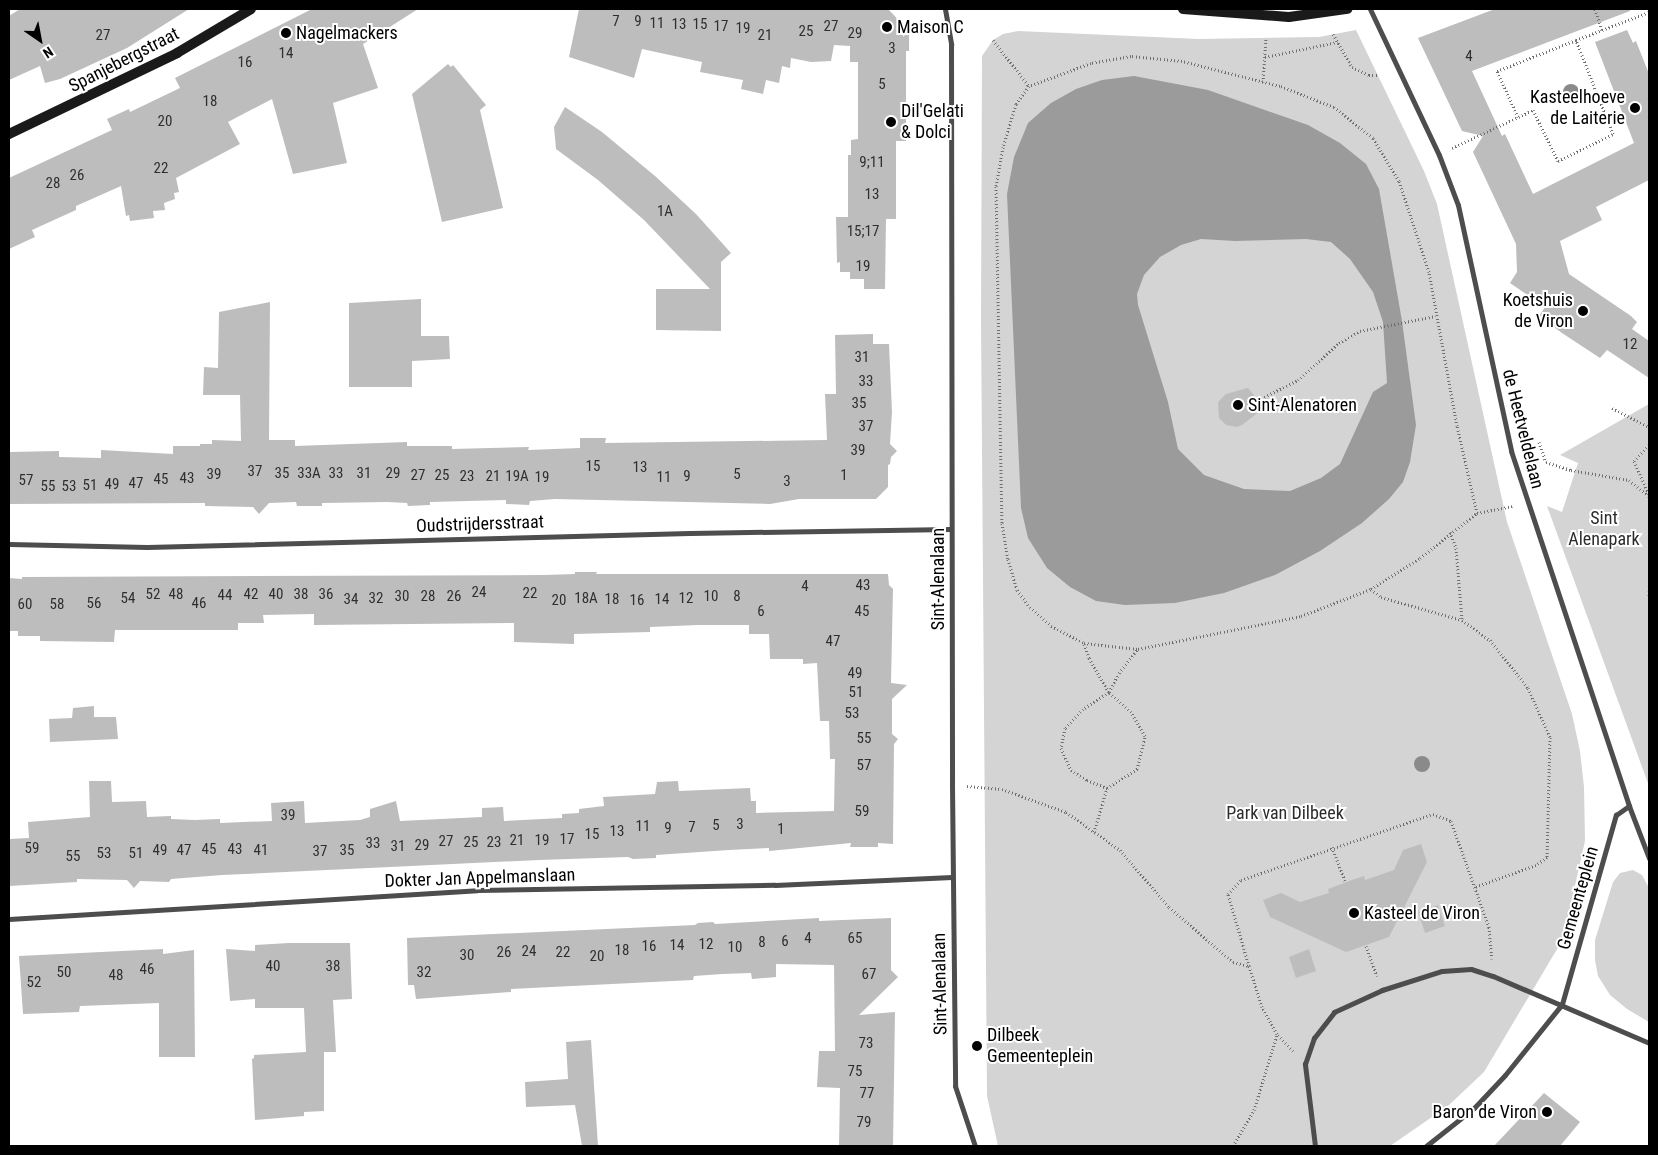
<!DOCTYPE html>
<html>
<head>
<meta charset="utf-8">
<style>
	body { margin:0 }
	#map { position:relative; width:1658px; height:1155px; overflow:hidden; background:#fff; font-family:"Roboto Condensed",sans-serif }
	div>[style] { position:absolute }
	.green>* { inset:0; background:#d4d4d4 }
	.water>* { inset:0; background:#9b9b9b }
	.building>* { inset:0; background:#bdbdbd }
	.path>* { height:3px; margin-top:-1.5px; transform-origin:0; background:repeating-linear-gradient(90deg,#6f6f6f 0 1px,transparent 0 3.5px) }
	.street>* { height:5px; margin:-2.5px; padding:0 2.5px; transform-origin:2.5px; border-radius:2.5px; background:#4d4d4d }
	.secondary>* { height:10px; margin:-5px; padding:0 5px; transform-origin:5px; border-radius:5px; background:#1a1a1a }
	.trees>* { width:16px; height:16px; margin:-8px; border-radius:50%; background:#8a8a8a }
	.dots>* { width:14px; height:14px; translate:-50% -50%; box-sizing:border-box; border:2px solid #fff; border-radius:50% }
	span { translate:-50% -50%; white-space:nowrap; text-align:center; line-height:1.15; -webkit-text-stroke:4px #fff; paint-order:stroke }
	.number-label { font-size:15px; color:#2f2f2f }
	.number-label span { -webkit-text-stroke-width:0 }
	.poi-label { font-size:18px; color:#000 }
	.left { translate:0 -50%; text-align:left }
	.right { translate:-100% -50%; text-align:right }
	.street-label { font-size:18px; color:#000 }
	.park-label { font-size:18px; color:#2b2b2b }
	.frame { position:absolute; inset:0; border:10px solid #000; pointer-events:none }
	.north { position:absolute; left:15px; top:15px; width:50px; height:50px; -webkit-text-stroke:4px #fff; paint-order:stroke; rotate:147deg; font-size:14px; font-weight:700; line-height:20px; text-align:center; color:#000 }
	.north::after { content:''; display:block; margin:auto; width:18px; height:22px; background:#000; clip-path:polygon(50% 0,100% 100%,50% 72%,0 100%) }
</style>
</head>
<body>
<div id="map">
	<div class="green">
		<div style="clip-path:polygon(1356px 30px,1424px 171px,1437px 204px,1507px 522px,1572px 714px,1580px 751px,1584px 787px,1585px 841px,1563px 939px,1484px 1072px,1448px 1106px,1390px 1146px,998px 1146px,987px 1096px,981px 321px,982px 56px,993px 40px,1003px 34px,1018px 31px,1199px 39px,1319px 37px)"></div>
		<div style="clip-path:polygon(1649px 404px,1649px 786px,1547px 506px,1562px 512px,1578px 463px,1560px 455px)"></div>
		<div style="clip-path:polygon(1633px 870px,1642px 875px,1649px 888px,1649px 1022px,1627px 1009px,1610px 995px,1598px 976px,1595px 960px,1595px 940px,1613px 882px,1620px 873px)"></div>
	</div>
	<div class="water">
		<div style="clip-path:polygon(evenodd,1134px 76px,1208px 90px,1308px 125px,1340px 143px,1366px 164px,1379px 189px,1402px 321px,1416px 425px,1410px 462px,1403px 482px,1389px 499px,1362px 523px,1320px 551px,1275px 575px,1224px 593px,1175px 603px,1125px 605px,1096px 601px,1070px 587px,1047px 568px,1028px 538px,1021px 508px,1007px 194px,1014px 157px,1028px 123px,1051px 103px,1076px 89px,1102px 80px,1134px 76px,1201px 239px,1235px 241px,1306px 239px,1331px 242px,1350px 259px,1373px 292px,1383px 322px,1387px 383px,1373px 392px,1340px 464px,1321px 478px,1290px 491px,1244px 489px,1204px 475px,1178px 449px,1168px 402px,1138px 305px,1137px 294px,1144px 275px,1160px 257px,1181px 245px,1201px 239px)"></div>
	</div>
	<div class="building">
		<div style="clip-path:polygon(20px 9px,189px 9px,127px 48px,60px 79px,45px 83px,40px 66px,9px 80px,9px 16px)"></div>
		<div style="clip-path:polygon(312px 9px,418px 9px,363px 44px,378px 88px,333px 103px,347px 163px,293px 174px,272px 99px,228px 122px,240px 144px,176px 178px,179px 192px,174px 193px,175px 199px,164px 203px,165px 210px,153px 211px,154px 218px,130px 221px,129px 215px,126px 216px,121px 186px,76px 206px,76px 210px,32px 230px,35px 237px,9px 249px,9px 178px,112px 130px,107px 119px,129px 109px,130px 112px,180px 88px,175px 78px)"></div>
		<div style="clip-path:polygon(579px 9px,888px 9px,909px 31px,909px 51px,906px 51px,906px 141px,896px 141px,896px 219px,886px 219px,885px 289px,864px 289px,864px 279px,850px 279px,850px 272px,840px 272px,840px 262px,837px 263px,836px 217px,848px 217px,848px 155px,851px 155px,851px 140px,858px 139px,858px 62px,850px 62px,850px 46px,834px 45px,831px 61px,811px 62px,791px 58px,790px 68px,782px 66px,779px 83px,766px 80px,763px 94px,741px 89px,743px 80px,700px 72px,702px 62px,642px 49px,634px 78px,569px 57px)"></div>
		<div style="clip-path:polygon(1495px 9px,1630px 9px,1630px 11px,1472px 71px,1502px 136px,1505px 134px,1533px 194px,1634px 143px,1595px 42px,1627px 30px,1633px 43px,1636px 41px,1649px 74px,1649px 180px,1596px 207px,1602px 220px,1560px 241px,1569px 274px,1631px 316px,1637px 322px,1632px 329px,1649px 341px,1649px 378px,1607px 350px,1600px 358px,1562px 333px,1539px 316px,1545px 307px,1510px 283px,1517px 272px,1516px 244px,1473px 152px,1483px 136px,1462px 131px,1418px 38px)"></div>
		<div style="clip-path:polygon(448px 64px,451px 67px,453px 65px,486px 105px,480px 110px,503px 208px,442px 222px,412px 94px)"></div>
		<div style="clip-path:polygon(565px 107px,602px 132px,655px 176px,696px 214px,731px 253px,721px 262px,721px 331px,656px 330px,656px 289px,710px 289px,644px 220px,598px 180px,556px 149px,554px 127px)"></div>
		<div style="clip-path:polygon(421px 299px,421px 336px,449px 336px,450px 359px,412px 361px,412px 387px,349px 387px,349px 303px)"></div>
		<div style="clip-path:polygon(270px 302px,269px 440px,295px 440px,295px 446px,407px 442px,407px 446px,452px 446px,452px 449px,529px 447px,528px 450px,580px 448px,580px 438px,606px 438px,605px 443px,827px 440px,825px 394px,836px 394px,835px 335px,873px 334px,873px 344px,889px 344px,892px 412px,890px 444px,897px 451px,891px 457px,890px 464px,888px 465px,888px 487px,876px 499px,799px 499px,770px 504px,555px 499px,530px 501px,529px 505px,506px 504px,506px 500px,430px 502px,430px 505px,408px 506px,407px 503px,387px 502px,322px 503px,322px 506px,297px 506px,296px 502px,269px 503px,259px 514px,253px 507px,205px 506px,205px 503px,9px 504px,9px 452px,59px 451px,59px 457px,101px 458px,101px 450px,173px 454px,173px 446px,200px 446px,200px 444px,212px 444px,212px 440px,241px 441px,240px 395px,203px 395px,204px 367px,218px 368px,219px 312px)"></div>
		<div style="clip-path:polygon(1248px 388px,1258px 400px,1260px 411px,1242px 425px,1237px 427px,1226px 425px,1219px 418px,1218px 402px,1226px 394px)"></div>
		<div style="clip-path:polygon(575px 572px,597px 572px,596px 574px,888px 574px,889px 585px,893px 589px,891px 683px,907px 685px,892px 699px,892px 734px,898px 739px,894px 744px,893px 844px,878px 843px,878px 847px,850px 847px,851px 843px,769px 851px,769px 848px,729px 850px,656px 855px,656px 858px,633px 859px,628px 857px,539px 860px,222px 875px,171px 879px,169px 882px,140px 881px,134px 888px,127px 880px,77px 879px,77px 882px,9px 886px,9px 839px,29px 838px,28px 822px,90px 817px,89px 781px,111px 781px,112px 802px,146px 801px,147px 817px,171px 816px,171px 819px,195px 820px,220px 819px,220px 823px,272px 821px,271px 803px,304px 801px,305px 823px,360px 820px,370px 817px,370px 809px,396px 801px,400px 821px,482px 817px,482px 808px,503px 807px,504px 821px,562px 818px,562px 814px,579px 813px,579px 809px,604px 806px,603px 797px,655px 794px,657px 782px,678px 781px,679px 791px,750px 788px,751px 801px,756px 801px,756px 813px,834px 811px,835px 759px,830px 759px,829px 721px,820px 721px,817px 663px,803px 664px,803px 659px,770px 659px,769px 634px,749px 634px,749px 625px,698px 625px,650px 627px,650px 632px,574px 634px,574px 644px,514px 642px,514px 623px,314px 625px,314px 614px,263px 615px,264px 623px,238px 623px,238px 630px,115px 630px,114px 642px,40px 641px,40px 636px,18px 636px,18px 631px,9px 631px,9px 578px,22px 579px,22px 577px,545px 575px,575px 574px)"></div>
		<div style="clip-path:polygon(94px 706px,94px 717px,116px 717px,118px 739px,50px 742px,49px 719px,72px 718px,73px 708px)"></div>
		<div style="clip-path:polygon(1421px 844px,1427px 862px,1389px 937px,1346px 952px,1270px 917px,1263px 900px,1281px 893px,1300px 902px,1329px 893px,1328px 889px,1352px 880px,1364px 876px,1365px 880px,1394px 870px,1403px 850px)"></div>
		<div style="clip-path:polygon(1438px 905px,1445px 926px,1425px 933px,1418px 912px)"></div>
		<div style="clip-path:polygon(819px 918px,819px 921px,891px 918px,891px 970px,898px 977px,859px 1015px,895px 1012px,893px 1146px,839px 1146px,840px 1088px,817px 1087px,819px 1051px,835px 1051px,834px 965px,776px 964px,776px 977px,752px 979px,751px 973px,722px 974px,694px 976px,693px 980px,511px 989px,511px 992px,416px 999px,414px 985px,408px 985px,407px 938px,695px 925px,698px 923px,713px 922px,715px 924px)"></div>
		<div style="clip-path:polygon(289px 943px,350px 943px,352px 999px,333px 1000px,336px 1052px,324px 1052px,324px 1111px,304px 1112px,304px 1116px,255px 1120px,252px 1059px,254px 1058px,254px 1055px,306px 1052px,304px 1008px,255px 1008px,255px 999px,230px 1001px,226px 949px,255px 951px,255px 945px)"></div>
		<div style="clip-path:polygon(163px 949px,163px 954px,194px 950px,195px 1057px,159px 1057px,159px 1003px,80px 1006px,79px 1012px,23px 1014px,19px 956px)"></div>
		<div style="clip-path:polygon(1309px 949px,1316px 971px,1296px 978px,1289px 957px)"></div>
		<div style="clip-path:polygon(591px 1040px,598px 1146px,582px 1146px,575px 1105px,526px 1107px,525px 1082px,568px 1079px,566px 1042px)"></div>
		<div style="clip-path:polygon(1544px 1093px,1580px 1122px,1560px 1146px,1494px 1146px)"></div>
	</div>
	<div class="path">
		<div style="left:1595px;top:9px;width:22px;rotate:72deg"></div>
		<div style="left:1333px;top:34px;width:38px;rotate:60deg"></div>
		<div style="left:1352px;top:67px;width:19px;rotate:25deg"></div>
		<div style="left:1369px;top:75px;width:8px"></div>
		<div style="left:993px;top:40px;width:58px;rotate:52deg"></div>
		<div style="left:1265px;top:57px;width:74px;rotate:-11.8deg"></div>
		<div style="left:1263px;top:82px;width:44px;rotate:-86.1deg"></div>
		<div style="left:1518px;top:117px;width:51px;rotate:-114.5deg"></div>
		<div style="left:1497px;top:71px;width:85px;rotate:-21.4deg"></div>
		<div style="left:1452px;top:148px;width:89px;rotate:-25.1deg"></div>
		<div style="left:1533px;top:110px;width:57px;rotate:63.9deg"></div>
		<div style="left:1558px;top:161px;width:61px;rotate:-26.1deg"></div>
		<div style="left:1613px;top:134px;width:101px;rotate:-111.5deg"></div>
		<div style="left:1576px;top:40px;width:78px;rotate:-21deg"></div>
		<div style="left:1258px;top:400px;width:45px;rotate:-26.6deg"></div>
		<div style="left:1298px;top:380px;width:55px;rotate:-42.1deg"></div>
		<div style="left:1339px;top:343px;width:24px;rotate:-30deg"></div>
		<div style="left:1360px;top:331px;width:77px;rotate:-11.2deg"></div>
		<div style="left:1612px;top:408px;width:42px;rotate:27.2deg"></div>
		<div style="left:1539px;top:442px;width:21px;rotate:71deg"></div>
		<div style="left:1546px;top:462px;width:26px;rotate:18deg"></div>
		<div style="left:1571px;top:470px;width:59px;rotate:9.8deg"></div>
		<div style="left:1629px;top:480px;width:26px;rotate:39deg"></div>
		<div style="left:1649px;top:445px;width:22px;rotate:133deg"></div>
		<div style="left:1634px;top:461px;width:37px;rotate:66deg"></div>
		<div style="left:1477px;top:513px;width:89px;rotate:-102.9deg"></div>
		<div style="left:1457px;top:426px;width:157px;rotate:-100.3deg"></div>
		<div style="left:1429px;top:272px;width:96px;rotate:-108.2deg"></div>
		<div style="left:1399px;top:181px;width:50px;rotate:-121.2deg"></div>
		<div style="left:1373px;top:138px;width:50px;rotate:-141.5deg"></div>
		<div style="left:1334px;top:107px;width:58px;rotate:-158.7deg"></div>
		<div style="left:1280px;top:86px;width:101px;rotate:-165.7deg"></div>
		<div style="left:1182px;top:61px;width:51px;rotate:-174.4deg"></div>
		<div style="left:1131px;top:56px;width:41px;rotate:170.1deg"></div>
		<div style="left:1091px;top:63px;width:66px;rotate:159.6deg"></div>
		<div style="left:1029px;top:86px;width:22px;rotate:126deg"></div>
		<div style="left:1016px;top:104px;width:45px;rotate:106.8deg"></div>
		<div style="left:1003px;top:147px;width:40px;rotate:100deg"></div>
		<div style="left:996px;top:186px;width:337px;rotate:89deg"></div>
		<div style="left:1002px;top:523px;width:36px;rotate:81deg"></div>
		<div style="left:1008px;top:559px;width:32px;rotate:74deg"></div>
		<div style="left:1017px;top:590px;width:21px;rotate:53deg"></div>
		<div style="left:1030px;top:607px;width:28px;rotate:42deg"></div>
		<div style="left:1051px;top:626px;width:37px;rotate:27deg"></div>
		<div style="left:1084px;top:643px;width:54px;rotate:6.3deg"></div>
		<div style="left:1138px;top:649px;width:166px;rotate:-11.4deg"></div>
		<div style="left:1301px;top:616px;width:75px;rotate:-21.1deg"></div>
		<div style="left:1371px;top:589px;width:58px;rotate:-32.3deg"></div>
		<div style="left:1420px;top:558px;width:73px;rotate:-38.3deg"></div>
		<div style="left:1477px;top:513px;width:36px;rotate:-11deg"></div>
		<div style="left:1450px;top:532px;width:17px;rotate:69deg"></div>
		<div style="left:1456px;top:548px;width:72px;rotate:85.2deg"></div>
		<div style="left:1371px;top:589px;width:13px;rotate:39deg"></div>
		<div style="left:1381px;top:597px;width:84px;rotate:15.9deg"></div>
		<div style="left:1462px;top:620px;width:34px;rotate:36deg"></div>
		<div style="left:1490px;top:640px;width:61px;rotate:51.6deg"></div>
		<div style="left:1528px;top:688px;width:54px;rotate:65.8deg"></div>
		<div style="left:1550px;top:737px;width:120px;rotate:91.4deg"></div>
		<div style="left:1547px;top:857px;width:14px;rotate:144deg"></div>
		<div style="left:1536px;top:865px;width:65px;rotate:160.2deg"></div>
		<div style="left:1649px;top:591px;width:6px;rotate:90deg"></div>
		<div style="left:1084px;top:644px;width:15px;rotate:70deg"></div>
		<div style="left:1089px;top:658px;width:39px;rotate:60deg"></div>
		<div style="left:1109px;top:692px;width:31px;rotate:147deg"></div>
		<div style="left:1083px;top:709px;width:26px;rotate:133deg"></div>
		<div style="left:1065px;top:728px;width:20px;rotate:101deg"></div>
		<div style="left:1061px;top:748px;width:24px;rotate:66deg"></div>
		<div style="left:1071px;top:770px;width:19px;rotate:32deg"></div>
		<div style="left:1087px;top:780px;width:22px;rotate:22deg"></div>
		<div style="left:967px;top:786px;width:35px;rotate:5deg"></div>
		<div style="left:1002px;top:789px;width:68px;rotate:19.8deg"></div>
		<div style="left:1066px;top:812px;width:66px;rotate:35.1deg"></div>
		<div style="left:1120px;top:850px;width:75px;rotate:49.3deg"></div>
		<div style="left:1169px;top:907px;width:84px;rotate:40.7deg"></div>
		<div style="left:1233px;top:962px;width:16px;rotate:14deg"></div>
		<div style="left:1094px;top:832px;width:46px;rotate:-73.5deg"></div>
		<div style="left:1107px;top:788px;width:36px;rotate:-32deg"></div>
		<div style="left:1137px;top:769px;width:34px;rotate:-76deg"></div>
		<div style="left:1145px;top:736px;width:28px;rotate:-120deg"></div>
		<div style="left:1131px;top:712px;width:30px;rotate:-138deg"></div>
		<div style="left:1109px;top:692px;width:21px;rotate:-62deg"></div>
		<div style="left:1119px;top:673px;width:31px;rotate:-52deg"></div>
		<div style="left:1332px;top:847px;width:36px;rotate:69deg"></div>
		<div style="left:1366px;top:946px;width:32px;rotate:70deg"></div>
		<div style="left:1293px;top:1051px;width:23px;rotate:-133deg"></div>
		<div style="left:1277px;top:1034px;width:31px;rotate:-119deg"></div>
		<div style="left:1262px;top:1007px;width:43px;rotate:-107.6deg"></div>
		<div style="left:1249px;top:966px;width:75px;rotate:-106.3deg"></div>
		<div style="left:1228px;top:894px;width:19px;rotate:-47deg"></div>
		<div style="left:1241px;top:880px;width:203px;rotate:-19deg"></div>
		<div style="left:1433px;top:814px;width:19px;rotate:21deg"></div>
		<div style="left:1451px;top:821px;width:113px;rotate:70.3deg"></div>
		<div style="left:1489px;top:927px;width:32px;rotate:85deg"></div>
		<div style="left:1233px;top:1146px;width:42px;rotate:-59.7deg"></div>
		<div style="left:1254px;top:1110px;width:78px;rotate:-73deg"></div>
	</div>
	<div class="street">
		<div style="left:945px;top:9px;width:36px;rotate:80deg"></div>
		<div style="left:951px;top:44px;width:741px;rotate:89.92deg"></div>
		<div style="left:952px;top:785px;width:301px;rotate:89.4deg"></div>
		<div style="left:955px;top:1086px;width:63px;rotate:71.6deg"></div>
		<div style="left:1370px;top:9px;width:161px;rotate:64.7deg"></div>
		<div style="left:1439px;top:155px;width:53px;rotate:69.2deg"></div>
		<div style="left:1458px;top:205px;width:252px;rotate:77.8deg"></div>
		<div style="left:1511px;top:451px;width:374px;rotate:71.6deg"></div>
		<div style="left:1629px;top:806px;width:56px;rotate:69deg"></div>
		<div style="left:9px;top:544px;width:138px;rotate:1.2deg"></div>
		<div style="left:147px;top:547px;width:543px;rotate:-1.48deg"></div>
		<div style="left:690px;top:533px;width:261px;rotate:-0.9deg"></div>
		<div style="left:9px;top:919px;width:469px;rotate:-3.5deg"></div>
		<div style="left:477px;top:890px;width:298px;rotate:-1deg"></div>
		<div style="left:775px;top:885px;width:177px;rotate:-2.6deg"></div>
		<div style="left:1315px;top:1146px;width:83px;rotate:-97deg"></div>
		<div style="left:1305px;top:1064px;width:28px;rotate:-71deg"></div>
		<div style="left:1314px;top:1038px;width:33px;rotate:-52deg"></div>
		<div style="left:1334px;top:1012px;width:53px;rotate:-24.6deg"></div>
		<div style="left:1382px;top:990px;width:63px;rotate:-17.6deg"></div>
		<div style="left:1442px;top:971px;width:29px;rotate:-4deg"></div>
		<div style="left:1471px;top:969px;width:23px;rotate:18deg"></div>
		<div style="left:1493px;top:976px;width:170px;rotate:23.2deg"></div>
		<div style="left:1426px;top:1146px;width:61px;rotate:-38.4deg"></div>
		<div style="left:1474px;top:1108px;width:45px;rotate:-46.8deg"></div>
		<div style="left:1505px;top:1075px;width:91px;rotate:-51.2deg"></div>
		<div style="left:1562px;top:1004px;width:197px;rotate:-74.1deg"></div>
		<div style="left:1616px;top:815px;width:16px;rotate:-35deg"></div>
	</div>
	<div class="secondary">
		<div style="left:1183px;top:9px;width:106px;rotate:4.3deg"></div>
		<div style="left:1289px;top:17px;width:59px;rotate:-7.9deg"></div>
		<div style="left:9px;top:134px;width:187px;rotate:-25.7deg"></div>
		<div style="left:177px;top:53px;width:86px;rotate:-30.7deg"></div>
	</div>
	<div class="trees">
		<div style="left:1571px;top:92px"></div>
		<div style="left:1422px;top:764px"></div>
	</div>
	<div class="dots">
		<div style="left:887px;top:27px;background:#000"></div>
		<div style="left:286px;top:33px;background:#000"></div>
		<div style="left:1635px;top:108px;background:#000"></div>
		<div style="left:891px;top:122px;background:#000"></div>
		<div style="left:1583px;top:311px;background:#000"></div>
		<div style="left:1238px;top:405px;background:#000"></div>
		<div style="left:1354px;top:913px;background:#000"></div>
		<div style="left:977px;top:1046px;background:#000"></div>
		<div style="left:1547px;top:1112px;background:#000"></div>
	</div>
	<div class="number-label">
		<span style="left:616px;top:22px">7</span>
		<span style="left:638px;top:22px">9</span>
		<span style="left:657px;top:24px">11</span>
		<span style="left:679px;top:25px">13</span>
		<span style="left:700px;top:25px">15</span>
		<span style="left:721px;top:27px">17</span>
		<span style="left:831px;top:27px">27</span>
		<span style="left:743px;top:29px">19</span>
		<span style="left:806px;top:32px">25</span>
		<span style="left:855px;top:34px">29</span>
		<span style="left:103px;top:36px">27</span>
		<span style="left:765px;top:36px">21</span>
		<span style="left:892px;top:49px">3</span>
		<span style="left:286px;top:54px">14</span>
		<span style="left:1469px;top:57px">4</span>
		<span style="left:245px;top:63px">16</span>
		<span style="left:882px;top:85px">5</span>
		<span style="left:210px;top:102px">18</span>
		<span style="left:165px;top:122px">20</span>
		<span style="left:872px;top:163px">9;11</span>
		<span style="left:161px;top:169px">22</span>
		<span style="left:77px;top:176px">26</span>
		<span style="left:53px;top:184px">28</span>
		<span style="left:872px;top:195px">13</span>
		<span style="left:665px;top:212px">1A</span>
		<span style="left:863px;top:232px">15;17</span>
		<span style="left:863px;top:267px">19</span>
		<span style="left:1630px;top:345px">12</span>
		<span style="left:862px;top:358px">31</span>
		<span style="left:866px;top:382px">33</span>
		<span style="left:859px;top:404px">35</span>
		<span style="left:866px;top:427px">37</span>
		<span style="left:858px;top:451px">39</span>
		<span style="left:593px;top:467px">15</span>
		<span style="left:640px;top:468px">13</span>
		<span style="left:255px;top:472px">37</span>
		<span style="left:282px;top:474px">35</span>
		<span style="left:309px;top:474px">33A</span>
		<span style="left:336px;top:474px">33</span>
		<span style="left:364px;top:474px">31</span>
		<span style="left:393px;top:474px">29</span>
		<span style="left:214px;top:475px">39</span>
		<span style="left:737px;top:475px">5</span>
		<span style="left:418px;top:476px">27</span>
		<span style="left:442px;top:476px">25</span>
		<span style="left:844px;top:476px">1</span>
		<span style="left:467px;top:477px">23</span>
		<span style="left:493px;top:477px">21</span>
		<span style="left:517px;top:477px">19A</span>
		<span style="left:687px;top:477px">9</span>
		<span style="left:542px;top:478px">19</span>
		<span style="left:664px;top:478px">11</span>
		<span style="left:187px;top:479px">43</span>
		<span style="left:161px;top:480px">45</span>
		<span style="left:26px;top:481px">57</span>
		<span style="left:787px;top:482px">3</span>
		<span style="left:136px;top:484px">47</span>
		<span style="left:112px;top:485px">49</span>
		<span style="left:90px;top:486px">51</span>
		<span style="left:48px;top:487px">55</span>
		<span style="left:69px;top:487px">53</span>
		<span style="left:863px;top:586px">43</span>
		<span style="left:805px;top:587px">4</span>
		<span style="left:479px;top:593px">24</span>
		<span style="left:530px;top:594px">22</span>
		<span style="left:153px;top:595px">52</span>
		<span style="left:176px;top:595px">48</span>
		<span style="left:251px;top:595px">42</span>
		<span style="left:276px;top:595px">40</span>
		<span style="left:301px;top:595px">38</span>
		<span style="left:326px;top:595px">36</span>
		<span style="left:225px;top:596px">44</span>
		<span style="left:402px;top:597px">30</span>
		<span style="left:428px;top:597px">28</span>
		<span style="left:454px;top:597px">26</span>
		<span style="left:711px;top:597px">10</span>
		<span style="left:737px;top:597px">8</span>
		<span style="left:128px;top:599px">54</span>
		<span style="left:376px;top:599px">32</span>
		<span style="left:586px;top:599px">18A</span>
		<span style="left:686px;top:599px">12</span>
		<span style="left:351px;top:600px">34</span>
		<span style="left:612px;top:600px">18</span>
		<span style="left:662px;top:600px">14</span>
		<span style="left:559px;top:601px">20</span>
		<span style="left:637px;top:601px">16</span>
		<span style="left:94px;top:604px">56</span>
		<span style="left:199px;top:604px">46</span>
		<span style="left:25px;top:605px">60</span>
		<span style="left:57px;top:605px">58</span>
		<span style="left:761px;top:612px">6</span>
		<span style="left:862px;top:612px">45</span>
		<span style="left:833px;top:642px">47</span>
		<span style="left:855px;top:674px">49</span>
		<span style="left:856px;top:693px">51</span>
		<span style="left:852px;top:714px">53</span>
		<span style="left:864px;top:739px">55</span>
		<span style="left:864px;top:766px">57</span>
		<span style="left:862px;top:812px">59</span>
		<span style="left:288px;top:816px">39</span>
		<span style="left:740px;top:825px">3</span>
		<span style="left:716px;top:826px">5</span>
		<span style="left:643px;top:827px">11</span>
		<span style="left:692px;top:828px">7</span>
		<span style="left:668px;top:829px">9</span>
		<span style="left:781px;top:830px">1</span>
		<span style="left:617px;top:832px">13</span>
		<span style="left:592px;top:835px">15</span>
		<span style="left:567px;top:840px">17</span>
		<span style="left:517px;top:841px">21</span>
		<span style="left:542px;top:841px">19</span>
		<span style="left:446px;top:842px">27</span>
		<span style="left:471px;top:843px">25</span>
		<span style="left:494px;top:843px">23</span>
		<span style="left:373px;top:844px">33</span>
		<span style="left:422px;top:846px">29</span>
		<span style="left:398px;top:847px">31</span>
		<span style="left:32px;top:849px">59</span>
		<span style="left:209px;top:850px">45</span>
		<span style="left:235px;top:850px">43</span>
		<span style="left:160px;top:851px">49</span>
		<span style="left:184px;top:851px">47</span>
		<span style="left:261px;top:851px">41</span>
		<span style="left:347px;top:851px">35</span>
		<span style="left:320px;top:852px">37</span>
		<span style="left:104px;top:854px">53</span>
		<span style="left:136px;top:854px">51</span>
		<span style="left:73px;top:857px">55</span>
		<span style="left:808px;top:939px">4</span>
		<span style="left:855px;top:939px">65</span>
		<span style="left:785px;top:942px">6</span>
		<span style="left:762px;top:943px">8</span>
		<span style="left:706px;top:945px">12</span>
		<span style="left:677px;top:946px">14</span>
		<span style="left:649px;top:947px">16</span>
		<span style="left:735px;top:948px">10</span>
		<span style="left:622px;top:951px">18</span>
		<span style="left:529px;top:952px">24</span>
		<span style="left:504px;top:953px">26</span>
		<span style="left:563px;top:953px">22</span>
		<span style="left:467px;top:956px">30</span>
		<span style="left:597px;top:957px">20</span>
		<span style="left:273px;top:967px">40</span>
		<span style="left:333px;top:967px">38</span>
		<span style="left:147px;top:970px">46</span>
		<span style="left:64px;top:973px">50</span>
		<span style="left:424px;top:973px">32</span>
		<span style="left:869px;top:975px">67</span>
		<span style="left:116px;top:976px">48</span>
		<span style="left:34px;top:983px">52</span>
		<span style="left:866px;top:1044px">73</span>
		<span style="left:855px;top:1072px">75</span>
		<span style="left:867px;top:1094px">77</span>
		<span style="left:864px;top:1123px">79</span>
	</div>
	<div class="poi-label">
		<span class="left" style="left:897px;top:27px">Maison C</span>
		<span class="left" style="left:296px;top:33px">Nagelmackers</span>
		<span class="right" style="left:1625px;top:108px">Kasteelhoeve<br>de Laiterie</span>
		<span class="left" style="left:901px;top:122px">Dil'Gelati<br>&amp; Dolci</span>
		<span class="right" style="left:1573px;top:311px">Koetshuis<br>de Viron</span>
		<span class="left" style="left:1248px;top:405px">Sint-Alenatoren</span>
		<span class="left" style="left:1364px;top:913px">Kasteel de Viron</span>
		<span class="left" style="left:987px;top:1046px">Dilbeek<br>Gemeenteplein</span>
		<span class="right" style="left:1537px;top:1112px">Baron de Viron</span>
	</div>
	<div class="street-label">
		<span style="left:124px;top:60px;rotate:-27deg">Spanjebergstraat</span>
		<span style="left:1523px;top:429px;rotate:76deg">de Heetveldelaan</span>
		<span style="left:480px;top:524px;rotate:-2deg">Oudstrijdersstraat</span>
		<span style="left:938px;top:579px;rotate:-90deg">Sint-Alenalaan</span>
		<span style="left:480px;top:878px;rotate:-2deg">Dokter Jan Appelmanslaan</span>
		<span style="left:1578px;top:898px;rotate:-74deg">Gemeenteplein</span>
		<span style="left:940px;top:984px;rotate:-91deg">Sint-Alenalaan</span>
	</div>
	<div class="park-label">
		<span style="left:1604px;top:529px">Sint<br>Alenapark</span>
		<span style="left:1285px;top:813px">Park van Dilbeek</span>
	</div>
	<div class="frame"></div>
	<div class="north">N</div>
</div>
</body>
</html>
